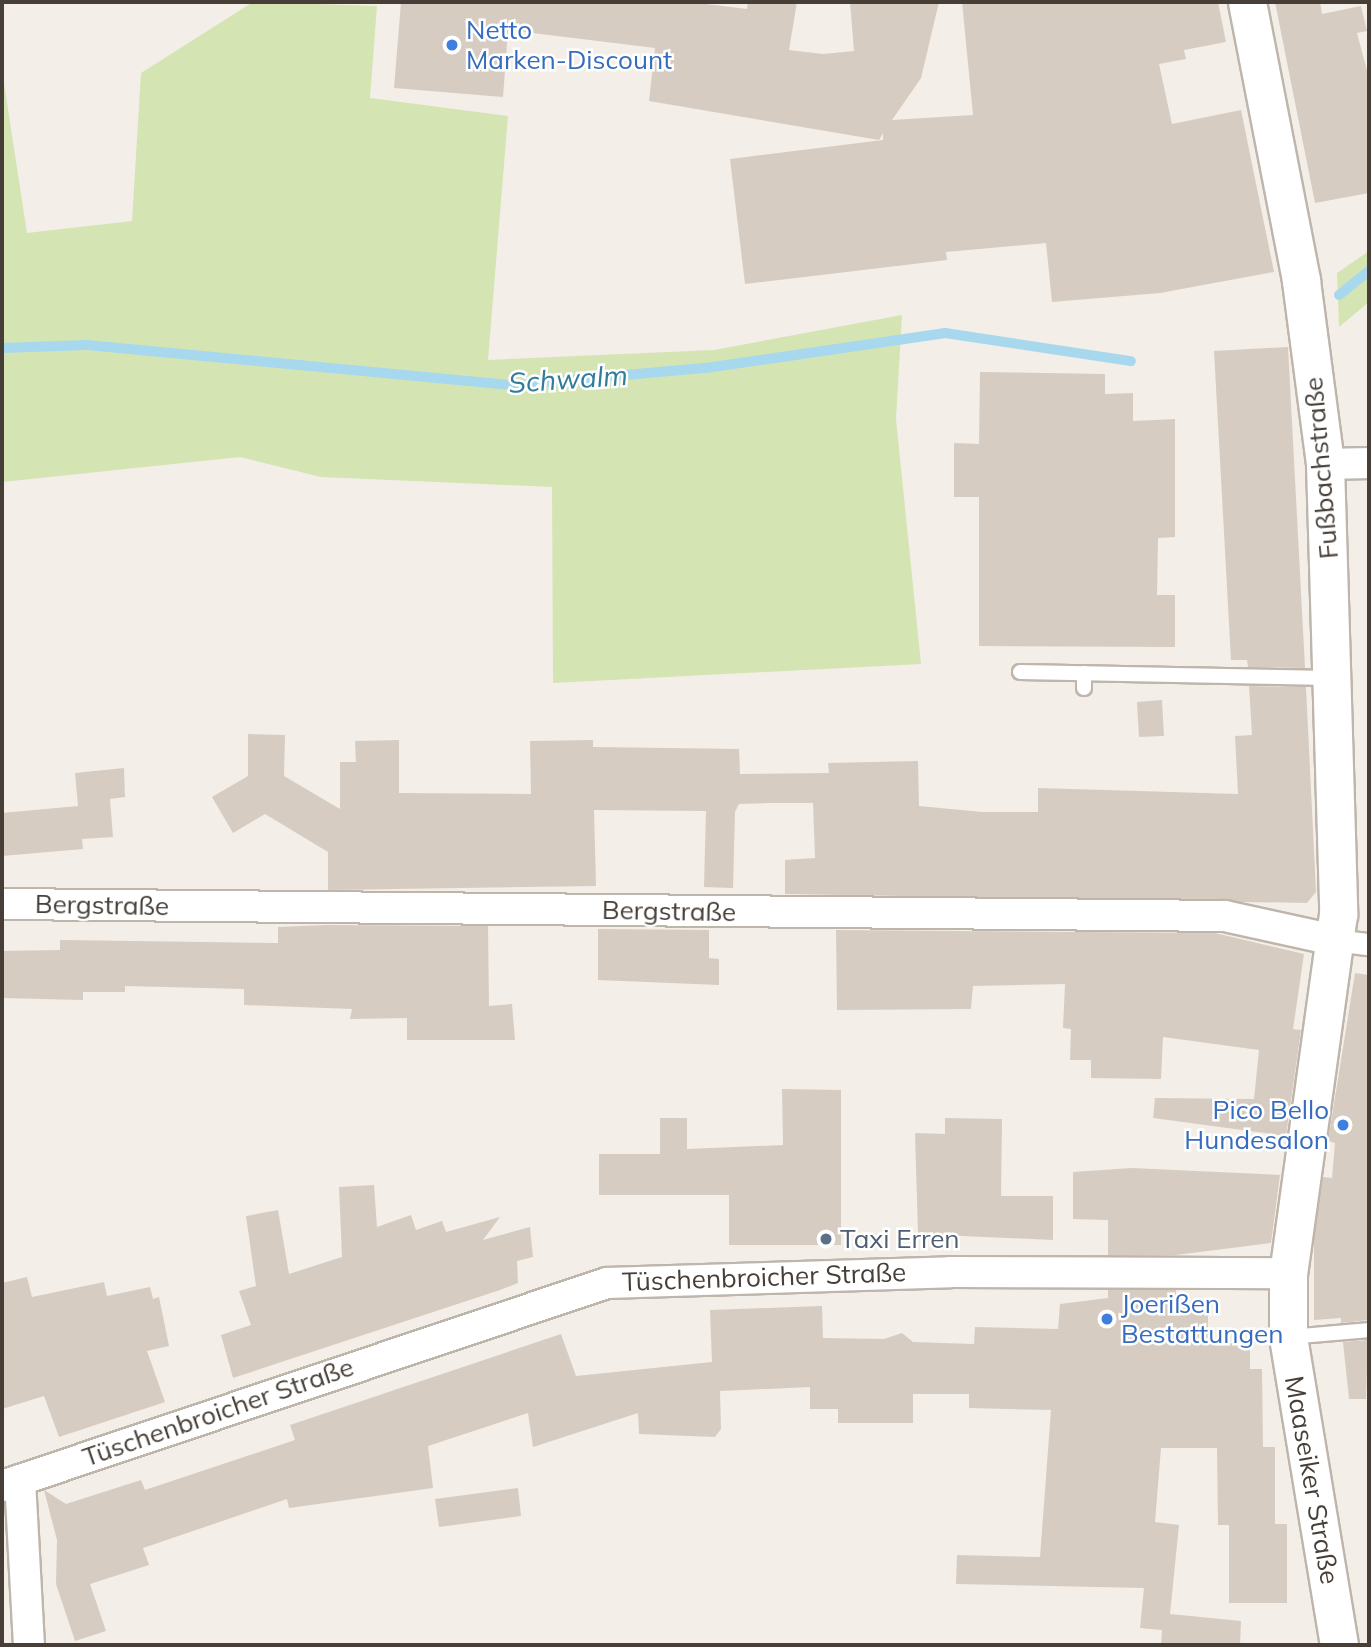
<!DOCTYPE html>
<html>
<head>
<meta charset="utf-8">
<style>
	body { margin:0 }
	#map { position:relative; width:1371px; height:1647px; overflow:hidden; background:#f3eee8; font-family:Mulish,sans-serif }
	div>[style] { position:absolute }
	.green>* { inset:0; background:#d4e5b3 }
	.stream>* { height:10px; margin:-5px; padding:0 5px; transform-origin:5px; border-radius:5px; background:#a7d8ed }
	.building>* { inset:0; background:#d7ccc1 }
	.roads { filter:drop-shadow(2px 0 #beb5ab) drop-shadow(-2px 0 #beb5ab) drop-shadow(0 2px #beb5ab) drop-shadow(0 -2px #beb5ab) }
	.service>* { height:14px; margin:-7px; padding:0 7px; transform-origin:7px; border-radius:7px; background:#fff }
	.pedestrian>* { height:21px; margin:-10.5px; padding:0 10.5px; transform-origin:10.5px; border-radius:10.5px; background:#fff }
	.minor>* { height:30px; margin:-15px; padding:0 15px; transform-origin:15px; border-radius:15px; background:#fff }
	.tertiary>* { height:37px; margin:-18.5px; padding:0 18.5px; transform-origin:18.5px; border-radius:18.5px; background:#fff }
	.dots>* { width:19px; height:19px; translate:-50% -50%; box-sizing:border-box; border:4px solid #fff; border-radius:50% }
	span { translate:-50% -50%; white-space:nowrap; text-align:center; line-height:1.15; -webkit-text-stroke:5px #fff; paint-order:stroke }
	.shop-label { font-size:26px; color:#366cbe }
	.left { translate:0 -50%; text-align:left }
	.right { translate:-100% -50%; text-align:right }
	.street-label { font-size:26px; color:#463e37 }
	.service-label { font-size:26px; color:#4e5e75 }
	.water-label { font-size:28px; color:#317c9d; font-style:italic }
	.frame { position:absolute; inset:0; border:4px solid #463e37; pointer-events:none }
</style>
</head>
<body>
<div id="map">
	<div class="green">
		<div style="clip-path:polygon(253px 2px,377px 6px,370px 98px,508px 116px,488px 360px,714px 350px,902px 315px,896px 419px,921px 664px,553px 683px,552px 487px,321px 477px,240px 457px,2px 482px,2px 70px,27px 233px,132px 221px,141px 73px)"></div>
		<div style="clip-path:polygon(1369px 251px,1369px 302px,1339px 327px,1337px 273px)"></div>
	</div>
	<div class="stream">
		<div style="left:1339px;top:295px;width:38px;rotate:-39deg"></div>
		<div style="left:2px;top:348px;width:85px;rotate:-2deg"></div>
		<div style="left:87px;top:345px;width:429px;rotate:5.4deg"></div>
		<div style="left:514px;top:385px;width:193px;rotate:-5.1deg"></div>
		<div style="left:706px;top:368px;width:242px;rotate:-8.3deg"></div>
		<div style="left:945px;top:333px;width:188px;rotate:8.6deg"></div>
	</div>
	<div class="building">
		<div style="clip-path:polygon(401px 2px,690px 2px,747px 9px,748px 2px,797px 2px,789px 50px,823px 54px,854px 51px,850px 2px,939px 2px,921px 78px,892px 120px,973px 115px,962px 2px,1218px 2px,1226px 42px,1184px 50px,1186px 59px,1159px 64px,1172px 124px,1241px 110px,1274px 272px,1160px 293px,1052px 302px,1046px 243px,946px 252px,947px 260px,745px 284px,730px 159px,883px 140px,883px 133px,879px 140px,649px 101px,655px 48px,508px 30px,503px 97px,394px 88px)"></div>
		<div style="clip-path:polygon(1275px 2px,1320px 2px,1322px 14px,1361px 6px,1367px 31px,1357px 33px,1369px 78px,1369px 193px,1315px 203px)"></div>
		<div style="clip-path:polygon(1288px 347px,1305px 668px,1248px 667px,1247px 660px,1231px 660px,1214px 351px)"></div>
		<div style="clip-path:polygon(980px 372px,1105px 374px,1105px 394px,1133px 393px,1133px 421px,1175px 419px,1175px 537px,1158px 538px,1157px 595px,1175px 595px,1175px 647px,979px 646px,979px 497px,954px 497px,954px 443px,979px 444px)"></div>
		<div style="clip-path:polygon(1249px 686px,1306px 687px,1316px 892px,1307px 903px,785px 894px,785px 860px,815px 858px,813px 803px,770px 803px,739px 804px,735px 812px,733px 888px,704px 887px,706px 811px,594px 810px,596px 886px,328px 890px,328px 852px,265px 814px,233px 833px,212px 797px,248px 776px,248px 734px,285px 735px,284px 776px,340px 809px,340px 762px,356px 762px,355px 741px,399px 740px,399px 793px,531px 794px,530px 741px,593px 740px,593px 747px,739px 749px,740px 774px,829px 773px,828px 763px,918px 761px,919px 806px,982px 812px,1038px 812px,1038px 788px,1238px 794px,1235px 736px,1252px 735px)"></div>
		<div style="clip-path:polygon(1162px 700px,1164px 736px,1139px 737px,1137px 702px)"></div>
		<div style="clip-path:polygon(124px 768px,125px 797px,110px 799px,113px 837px,82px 839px,83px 849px,2px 856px,2px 813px,78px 806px,75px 773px)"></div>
		<div style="clip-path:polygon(328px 925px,488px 926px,489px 1006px,512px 1004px,515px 1040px,407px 1040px,407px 1018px,350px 1019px,352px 1009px,244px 1005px,244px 989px,125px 986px,125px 992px,83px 992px,83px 1000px,2px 998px,2px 951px,60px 950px,60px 940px,278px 943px,278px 927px)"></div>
		<div style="clip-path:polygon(598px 929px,709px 930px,709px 958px,719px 959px,719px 985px,598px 980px)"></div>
		<div style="clip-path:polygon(836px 930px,1215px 933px,1304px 954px,1293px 1029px,1301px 1030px,1286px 1136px,1153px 1118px,1155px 1098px,1254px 1099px,1259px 1050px,1163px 1037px,1161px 1079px,1091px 1078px,1091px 1060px,1070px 1060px,1071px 1029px,1063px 1028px,1065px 984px,973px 986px,971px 1009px,837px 1010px)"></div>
		<div style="clip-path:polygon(1355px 973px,1369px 975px,1368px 1320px,1341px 1323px,1341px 1318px,1314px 1320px,1314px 1238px,1323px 1177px,1332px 1178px,1335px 1143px,1328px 1141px)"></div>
		<div style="clip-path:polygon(782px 1089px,841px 1090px,841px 1245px,729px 1245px,729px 1195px,599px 1195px,599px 1154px,660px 1154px,660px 1118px,687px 1118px,687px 1149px,783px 1145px)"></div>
		<div style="clip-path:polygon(945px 1118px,1002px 1119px,1001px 1196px,1053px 1196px,1053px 1240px,918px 1234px,915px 1133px,945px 1134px)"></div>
		<div style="clip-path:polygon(1132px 1168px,1280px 1175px,1271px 1243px,1176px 1255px,1108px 1255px,1108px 1220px,1073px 1219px,1073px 1172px)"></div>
		<div style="clip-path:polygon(374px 1185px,377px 1227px,411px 1215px,416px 1230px,442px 1221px,446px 1232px,500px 1217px,483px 1240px,530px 1227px,533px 1257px,517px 1261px,518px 1283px,500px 1290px,233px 1378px,221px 1335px,251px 1325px,239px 1291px,256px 1286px,246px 1216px,278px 1210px,289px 1274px,342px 1257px,339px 1187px)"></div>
		<div style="clip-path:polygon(27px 1277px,32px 1297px,104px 1282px,107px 1296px,150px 1287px,153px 1299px,159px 1297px,169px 1346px,147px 1351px,165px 1402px,59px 1437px,44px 1396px,2px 1409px,2px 1283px)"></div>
		<div style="clip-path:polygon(1108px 1290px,1176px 1290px,1176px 1308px,1208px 1308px,1208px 1338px,1250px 1348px,1250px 1369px,1262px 1369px,1263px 1447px,1275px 1447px,1275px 1524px,1287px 1524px,1287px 1603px,1229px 1603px,1229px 1525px,1218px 1525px,1217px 1448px,1161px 1448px,1155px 1522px,1179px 1525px,1170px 1614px,1241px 1621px,1240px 1645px,1161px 1645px,1162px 1630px,1140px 1628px,1144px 1588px,956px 1584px,957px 1555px,1040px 1557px,1051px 1410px,969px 1408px,969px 1394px,913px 1394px,913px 1423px,838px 1423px,838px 1409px,810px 1409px,810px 1387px,720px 1391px,721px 1429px,715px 1437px,639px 1434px,638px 1413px,533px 1447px,528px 1413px,428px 1446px,433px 1488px,289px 1508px,287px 1499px,143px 1548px,149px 1565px,90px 1584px,106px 1631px,75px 1641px,56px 1584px,57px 1540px,44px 1490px,66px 1504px,141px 1480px,145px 1490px,295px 1440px,290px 1425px,561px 1334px,576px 1376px,712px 1362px,710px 1310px,822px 1306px,823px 1338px,884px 1339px,902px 1333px,913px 1342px,974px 1344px,975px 1327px,1058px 1329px,1060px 1304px,1108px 1298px)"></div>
		<div style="clip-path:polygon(1368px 1340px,1366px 1399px,1349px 1399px,1343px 1342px)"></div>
		<div style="clip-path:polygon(518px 1488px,521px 1516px,439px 1527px,435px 1499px)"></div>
	</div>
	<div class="roads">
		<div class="service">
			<div style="left:1020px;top:672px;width:310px;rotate:1.1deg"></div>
			<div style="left:1084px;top:673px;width:15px;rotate:90deg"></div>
			<div style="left:1289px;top:1337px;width:80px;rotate:-5deg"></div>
		</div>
		<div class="pedestrian">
			<div style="left:1334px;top:940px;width:35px;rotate:7deg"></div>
		</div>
		<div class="minor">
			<div style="left:1325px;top:464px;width:44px;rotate:-1.3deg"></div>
			<div style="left:2px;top:904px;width:1223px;rotate:0.56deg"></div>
			<div style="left:1225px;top:916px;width:112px;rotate:12.4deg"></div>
			<div style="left:20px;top:1480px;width:165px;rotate:86.9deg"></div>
			<div style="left:2px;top:1486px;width:638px;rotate:-18.55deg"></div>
			<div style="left:607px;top:1283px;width:344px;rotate:-1.8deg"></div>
			<div style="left:951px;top:1272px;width:337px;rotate:0.2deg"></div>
		</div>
		<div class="tertiary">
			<div style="left:1247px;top:2px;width:284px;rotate:79deg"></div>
			<div style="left:1301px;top:281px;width:185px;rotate:82.5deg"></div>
			<div style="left:1325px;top:464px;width:450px;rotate:88.3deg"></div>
			<div style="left:1338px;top:914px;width:362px;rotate:97.9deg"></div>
			<div style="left:1288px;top:1273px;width:64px;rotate:90deg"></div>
			<div style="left:1288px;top:1337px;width:312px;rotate:80.6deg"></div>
		</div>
	</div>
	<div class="dots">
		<div style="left:452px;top:45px;background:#3f7fe0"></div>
		<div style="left:1343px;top:1125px;background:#3f7fe0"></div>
		<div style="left:826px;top:1239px;background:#5c6f8a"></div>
		<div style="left:1107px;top:1319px;background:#3f7fe0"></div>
	</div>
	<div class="shop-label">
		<span class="left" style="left:466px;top:45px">Netto<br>Marken-Discount</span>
		<span class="right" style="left:1329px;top:1125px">Pico Bello<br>Hundesalon</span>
		<span class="left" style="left:1121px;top:1319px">Joerißen<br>Bestattungen</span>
	</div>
	<div class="street-label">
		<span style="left:1321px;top:468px;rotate:-95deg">Fußbachstraße</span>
		<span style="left:102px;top:905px;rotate:1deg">Bergstraße</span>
		<span style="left:669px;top:911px;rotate:1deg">Bergstraße</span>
		<span style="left:764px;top:1277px;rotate:-2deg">Tüschenbroicher Straße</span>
		<span style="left:218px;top:1412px;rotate:-19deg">Tüschenbroicher Straße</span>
		<span style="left:1312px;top:1480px;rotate:80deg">Maaseiker Straße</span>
	</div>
	<div class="service-label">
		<span class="left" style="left:840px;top:1239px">Taxi Erren</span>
	</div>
	<div class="water-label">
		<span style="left:568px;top:379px;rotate:-4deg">Schwalm</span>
	</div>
	<div class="frame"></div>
</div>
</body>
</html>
